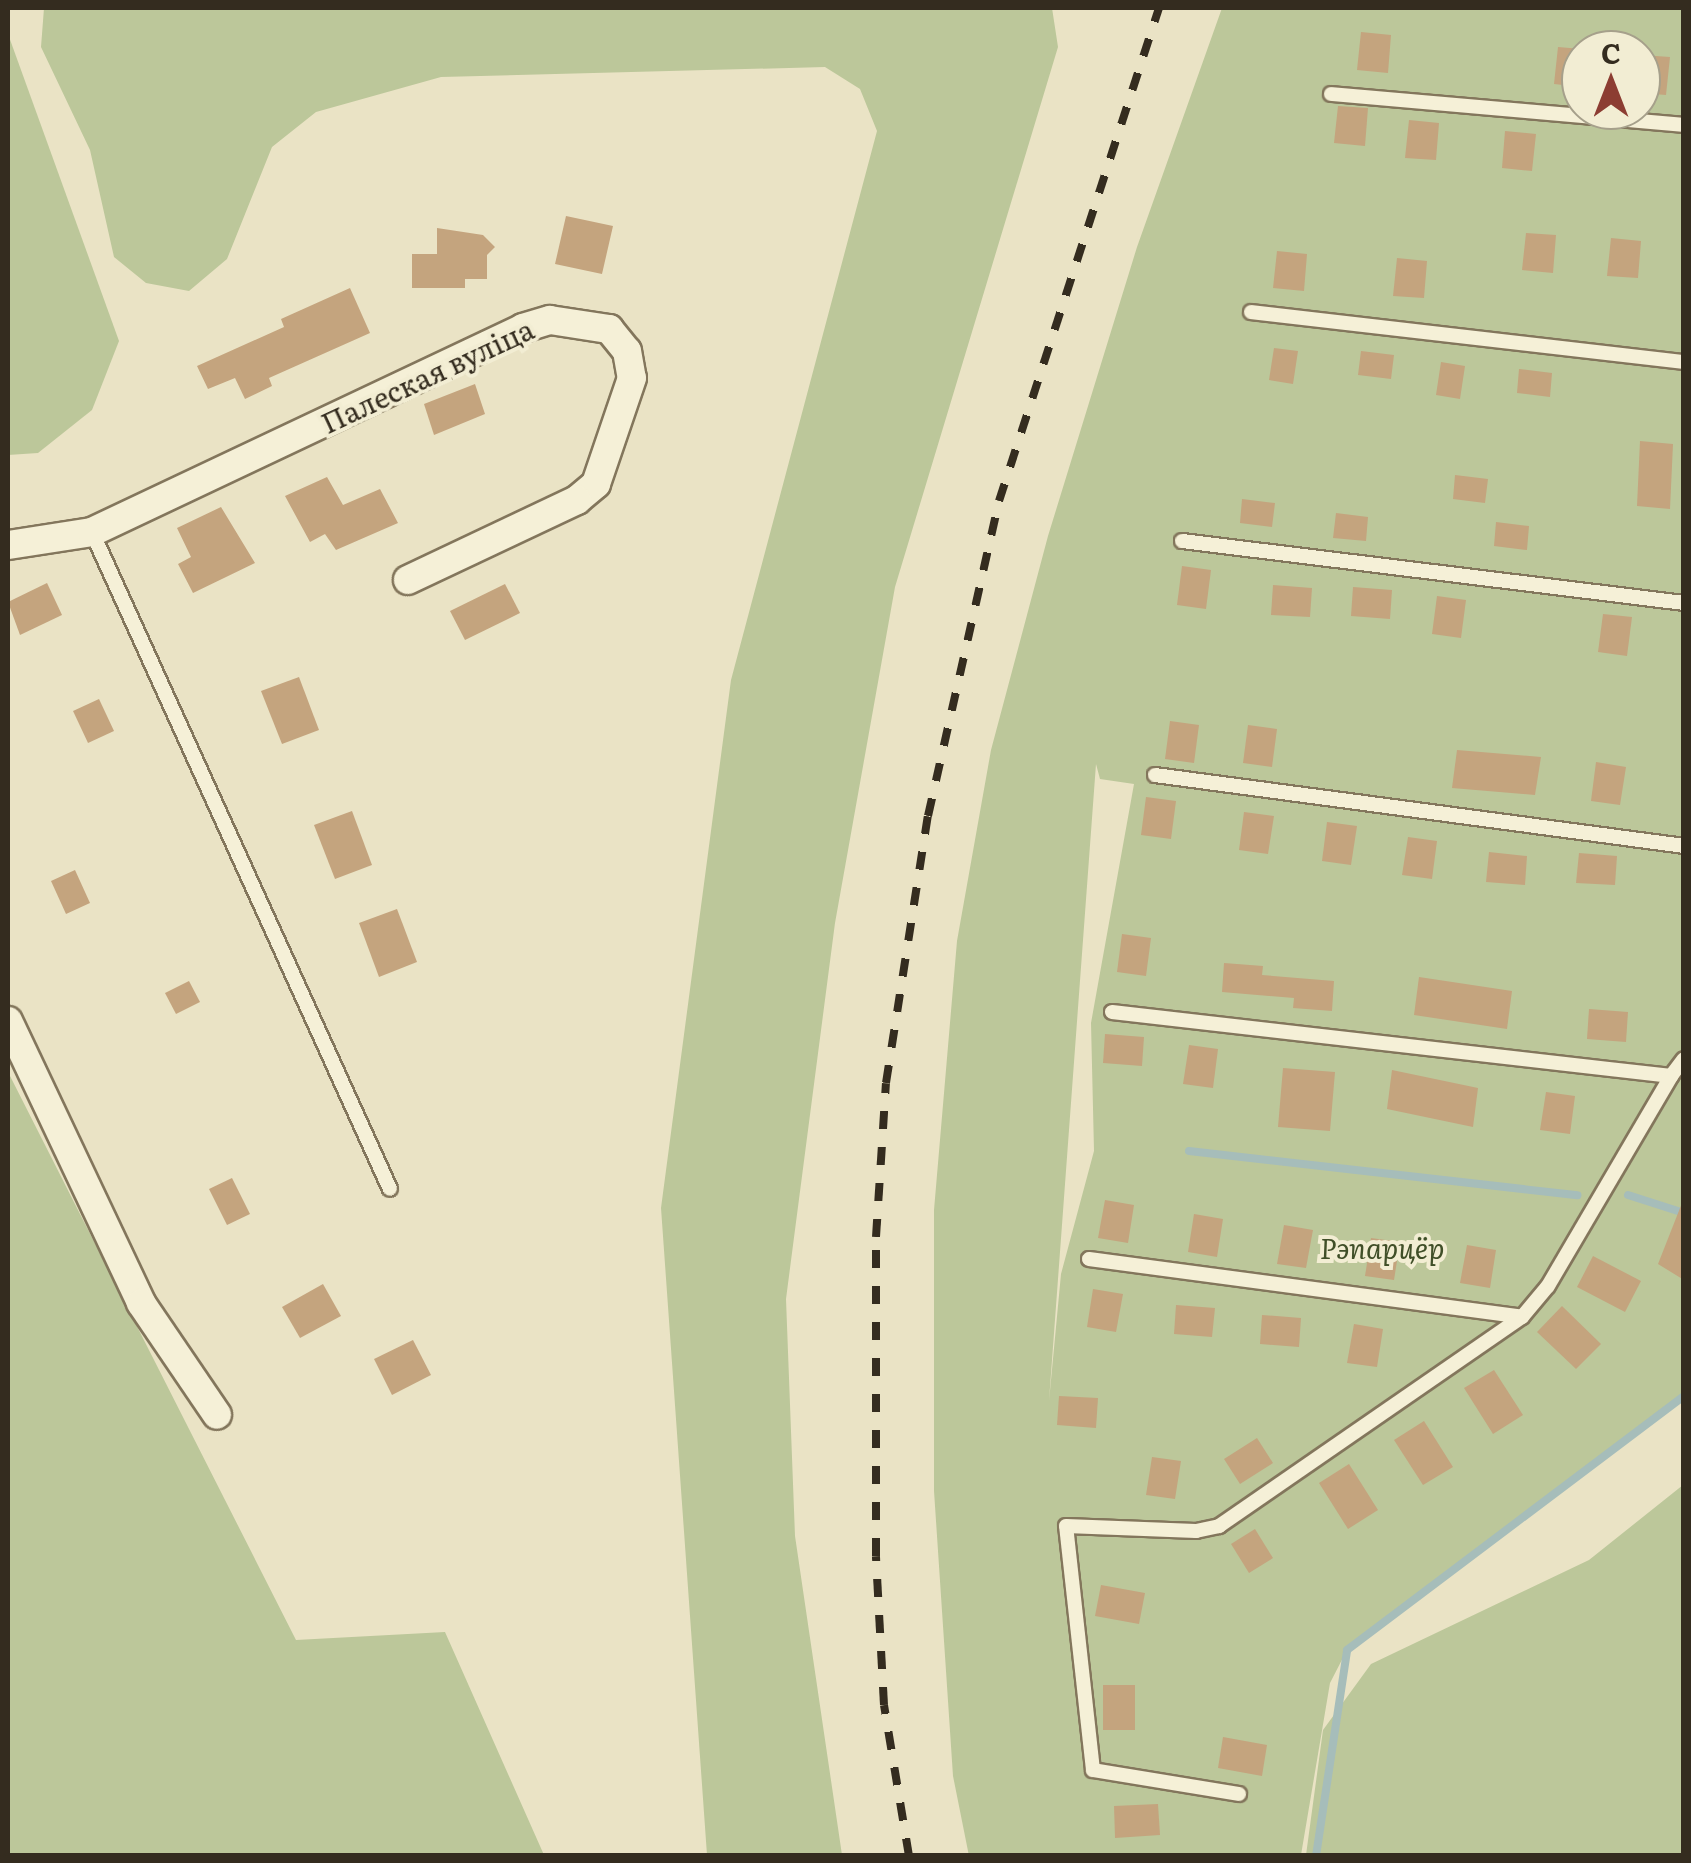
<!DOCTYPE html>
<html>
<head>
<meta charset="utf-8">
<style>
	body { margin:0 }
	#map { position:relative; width:1691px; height:1863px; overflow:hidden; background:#eae3c5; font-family:Literata,serif }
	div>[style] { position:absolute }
	.green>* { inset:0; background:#bcc79a }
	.stream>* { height:8px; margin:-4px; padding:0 4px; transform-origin:4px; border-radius:4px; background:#a6bdba }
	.building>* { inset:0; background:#c4a47e }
	.roads { filter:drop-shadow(2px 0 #83765c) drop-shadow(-2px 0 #83765c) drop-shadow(0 2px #83765c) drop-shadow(0 -2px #83765c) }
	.lane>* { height:14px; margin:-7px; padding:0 7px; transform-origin:7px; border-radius:7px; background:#f5f0d7 }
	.street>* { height:28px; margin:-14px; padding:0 14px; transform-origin:14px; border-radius:14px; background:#f5f0d7 }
	.rail>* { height:8px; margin-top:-4px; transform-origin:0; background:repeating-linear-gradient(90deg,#342c1f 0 18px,transparent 0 36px) }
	span { translate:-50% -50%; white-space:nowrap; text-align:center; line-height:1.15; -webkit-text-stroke:8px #f2edd3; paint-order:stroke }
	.street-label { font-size:28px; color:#342c1f }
	.park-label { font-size:28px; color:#404f28; font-style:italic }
	.frame { position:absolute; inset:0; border:10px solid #342c1f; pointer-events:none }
	.north { position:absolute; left:1561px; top:30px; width:100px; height:100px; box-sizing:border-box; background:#f2edd3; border:2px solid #a6a08b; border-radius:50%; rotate:0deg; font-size:28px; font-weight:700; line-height:40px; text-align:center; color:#342c1f }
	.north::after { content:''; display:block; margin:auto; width:35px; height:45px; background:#8c3d32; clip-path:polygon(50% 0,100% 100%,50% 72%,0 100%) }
</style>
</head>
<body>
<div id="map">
	<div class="green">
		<div style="clip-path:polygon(44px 8px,1052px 8px,1058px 47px,895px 587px,835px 923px,786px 1299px,795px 1536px,842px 1855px,707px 1855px,661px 1208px,731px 680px,877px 131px,860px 89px,825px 67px,441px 77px,316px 112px,272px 147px,227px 259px,189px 291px,146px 283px,114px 257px,90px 150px,41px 47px)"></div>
		<div style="clip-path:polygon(evenodd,1222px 8px,1683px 8px,1683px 1396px,1347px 1650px,1330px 1683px,1301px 1855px,969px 1856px,953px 1776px,934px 1491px,934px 1210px,957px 941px,991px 750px,1048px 536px,1137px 247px,1222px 8px,1581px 50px,1641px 50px,1641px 110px,1581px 110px,1581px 50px,1222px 8px,1096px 764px,1100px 779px,1134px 784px,1091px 1023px,1094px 1151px,1061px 1274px,1049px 1401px,1096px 764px)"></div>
		<div style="clip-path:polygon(8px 34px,119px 341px,92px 410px,38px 453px,8px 455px)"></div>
		<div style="clip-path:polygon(8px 1072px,296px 1640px,445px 1632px,544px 1855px,8px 1855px)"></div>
		<div style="clip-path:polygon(1683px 1485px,1683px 1855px,1306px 1855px,1323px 1730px,1371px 1664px,1589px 1560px)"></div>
	</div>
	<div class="stream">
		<div style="left:1189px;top:1151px;width:391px;rotate:6.5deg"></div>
		<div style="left:1628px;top:1195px;width:59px;rotate:17.8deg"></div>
		<div style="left:1316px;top:1856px;width:208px;rotate:-81.4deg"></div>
		<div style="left:1347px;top:1650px;width:422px;rotate:-37deg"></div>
	</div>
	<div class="building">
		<div style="clip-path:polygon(1361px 32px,1391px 35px,1388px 73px,1357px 70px)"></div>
		<div style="clip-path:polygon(1558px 47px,1581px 49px,1581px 87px,1554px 84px)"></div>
		<div style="clip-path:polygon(1641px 55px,1670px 57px,1666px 95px,1641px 93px)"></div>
		<div style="clip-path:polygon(1338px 106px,1368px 108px,1365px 146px,1334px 143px)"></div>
		<div style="clip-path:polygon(1409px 120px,1439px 123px,1436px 160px,1405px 158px)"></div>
		<div style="clip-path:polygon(1505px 131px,1536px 134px,1532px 171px,1502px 168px)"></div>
		<div style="clip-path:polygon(566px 216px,613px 226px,602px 274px,555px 264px)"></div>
		<div style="clip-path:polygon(437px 228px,483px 235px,495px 247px,487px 255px,487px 279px,465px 279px,465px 288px,412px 288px,412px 254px,437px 254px)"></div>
		<div style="clip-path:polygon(1526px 233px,1556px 235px,1553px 273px,1522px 270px)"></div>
		<div style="clip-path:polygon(1611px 238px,1641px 241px,1638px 278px,1607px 276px)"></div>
		<div style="clip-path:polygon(1277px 251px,1307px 254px,1304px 291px,1273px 288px)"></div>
		<div style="clip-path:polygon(1397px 258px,1427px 261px,1424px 298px,1393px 296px)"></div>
		<div style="clip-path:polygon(350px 288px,370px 333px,269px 378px,272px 386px,245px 399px,235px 378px,208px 389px,197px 366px,284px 327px,281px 319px)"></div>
		<div style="clip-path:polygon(1274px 348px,1298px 351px,1293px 384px,1269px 380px)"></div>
		<div style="clip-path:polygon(1361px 351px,1394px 355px,1391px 379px,1358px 375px)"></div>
		<div style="clip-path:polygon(1441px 362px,1465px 366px,1460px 399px,1436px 395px)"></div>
		<div style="clip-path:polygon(1519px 369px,1552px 373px,1550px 397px,1517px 393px)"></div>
		<div style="clip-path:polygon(475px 384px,485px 414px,434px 435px,424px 404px)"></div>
		<div style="clip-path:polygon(1640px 441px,1673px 444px,1670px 509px,1637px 506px)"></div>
		<div style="clip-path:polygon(1455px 475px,1488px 479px,1485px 503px,1453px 499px)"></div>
		<div style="clip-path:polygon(327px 477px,343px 505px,380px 489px,398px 523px,336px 550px,325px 534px,310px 542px,285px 496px)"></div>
		<div style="clip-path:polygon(1242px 499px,1275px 503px,1272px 527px,1240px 523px)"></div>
		<div style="clip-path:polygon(221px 507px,255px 563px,193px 593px,178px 564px,191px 557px,177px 528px)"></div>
		<div style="clip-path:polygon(1336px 513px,1368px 517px,1366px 541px,1333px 538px)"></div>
		<div style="clip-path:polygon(1496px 522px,1529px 526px,1527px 550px,1494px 546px)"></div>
		<div style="clip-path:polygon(1182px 566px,1211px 570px,1206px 609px,1177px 605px)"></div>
		<div style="clip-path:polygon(47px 583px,62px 615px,20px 635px,8px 602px)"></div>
		<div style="clip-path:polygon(505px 584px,520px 613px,465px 640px,450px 611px)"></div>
		<div style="clip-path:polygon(1273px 585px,1312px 588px,1310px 617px,1271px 615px)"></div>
		<div style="clip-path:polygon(1353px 587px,1392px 590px,1390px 619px,1351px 616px)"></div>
		<div style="clip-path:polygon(1437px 596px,1466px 600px,1461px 638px,1432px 634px)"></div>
		<div style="clip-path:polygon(1603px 614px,1632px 617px,1627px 656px,1598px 652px)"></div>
		<div style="clip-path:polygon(299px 677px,319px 730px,282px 744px,261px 691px)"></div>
		<div style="clip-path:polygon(99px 699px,114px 731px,88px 743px,73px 711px)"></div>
		<div style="clip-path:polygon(1170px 721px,1199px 725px,1194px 763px,1165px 759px)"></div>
		<div style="clip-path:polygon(1248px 725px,1277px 729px,1272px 767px,1243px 763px)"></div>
		<div style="clip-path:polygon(1457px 750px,1541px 757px,1535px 795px,1452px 788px)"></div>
		<div style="clip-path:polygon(1596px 762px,1626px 767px,1620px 805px,1591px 801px)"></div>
		<div style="clip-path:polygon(1146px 797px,1176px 801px,1171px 839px,1141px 835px)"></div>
		<div style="clip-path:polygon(352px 811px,372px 865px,335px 879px,314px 825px)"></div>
		<div style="clip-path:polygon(1244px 812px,1274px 816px,1268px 854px,1239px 850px)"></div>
		<div style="clip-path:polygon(1327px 822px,1357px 826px,1351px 865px,1322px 861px)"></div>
		<div style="clip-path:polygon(1408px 837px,1437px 841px,1432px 879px,1402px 875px)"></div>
		<div style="clip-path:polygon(1489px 852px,1527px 856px,1525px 885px,1486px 882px)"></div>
		<div style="clip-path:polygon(1579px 853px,1617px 856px,1615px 885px,1576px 883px)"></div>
		<div style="clip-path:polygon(75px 870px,90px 903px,66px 914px,51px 881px)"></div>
		<div style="clip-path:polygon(397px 909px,417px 962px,379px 977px,359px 923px)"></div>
		<div style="clip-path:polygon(1122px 934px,1151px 938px,1146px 976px,1117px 972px)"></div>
		<div style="clip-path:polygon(1224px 963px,1263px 966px,1262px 975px,1334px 981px,1332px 1011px,1293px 1008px,1294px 998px,1222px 992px)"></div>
		<div style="clip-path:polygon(1419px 977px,1512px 991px,1507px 1029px,1414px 1015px)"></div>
		<div style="clip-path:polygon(189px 981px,200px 1002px,176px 1014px,165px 993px)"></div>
		<div style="clip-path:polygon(1589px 1009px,1628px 1012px,1626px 1042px,1587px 1039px)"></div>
		<div style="clip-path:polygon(1105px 1034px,1144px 1037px,1142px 1066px,1103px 1063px)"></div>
		<div style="clip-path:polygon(1189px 1045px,1218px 1049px,1213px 1088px,1183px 1084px)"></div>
		<div style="clip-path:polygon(1283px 1068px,1335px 1072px,1330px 1131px,1278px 1127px)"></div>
		<div style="clip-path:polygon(1392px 1070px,1478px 1088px,1473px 1127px,1387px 1109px)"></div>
		<div style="clip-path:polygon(1546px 1092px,1575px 1096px,1570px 1134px,1540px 1130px)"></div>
		<div style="clip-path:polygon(232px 1178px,250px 1214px,227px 1225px,209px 1189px)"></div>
		<div style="clip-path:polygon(1105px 1200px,1134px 1205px,1128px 1243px,1098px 1238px)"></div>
		<div style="clip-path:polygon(1682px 1203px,1684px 1204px,1684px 1280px,1658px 1264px)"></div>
		<div style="clip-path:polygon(1194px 1214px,1223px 1219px,1217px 1257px,1188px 1252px)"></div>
		<div style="clip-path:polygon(1284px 1225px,1313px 1230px,1306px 1268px,1277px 1264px)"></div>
		<div style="clip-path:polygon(1371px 1238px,1400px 1242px,1394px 1280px,1365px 1276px)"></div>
		<div style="clip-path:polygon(1467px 1245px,1496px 1250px,1490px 1288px,1460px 1283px)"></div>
		<div style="clip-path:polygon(1593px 1256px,1641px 1281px,1625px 1312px,1577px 1287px)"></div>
		<div style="clip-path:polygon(323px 1284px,341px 1316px,300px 1338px,282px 1307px)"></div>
		<div style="clip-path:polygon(1093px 1289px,1123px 1294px,1116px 1332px,1087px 1327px)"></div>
		<div style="clip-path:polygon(1176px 1305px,1215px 1308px,1212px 1337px,1174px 1334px)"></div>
		<div style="clip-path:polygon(1562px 1306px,1601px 1344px,1576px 1369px,1537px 1332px)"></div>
		<div style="clip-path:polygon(1262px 1315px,1301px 1318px,1299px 1347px,1260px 1344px)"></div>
		<div style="clip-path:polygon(1354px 1324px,1383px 1329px,1377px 1367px,1347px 1363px)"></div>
		<div style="clip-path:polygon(413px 1340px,431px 1375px,392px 1395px,374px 1359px)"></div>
		<div style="clip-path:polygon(1494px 1370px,1523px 1415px,1493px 1434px,1464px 1388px)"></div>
		<div style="clip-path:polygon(1059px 1396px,1098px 1398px,1096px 1428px,1057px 1425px)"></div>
		<div style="clip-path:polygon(1424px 1421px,1453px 1467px,1423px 1485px,1394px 1440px)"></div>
		<div style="clip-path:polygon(1257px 1438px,1273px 1463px,1240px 1484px,1224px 1459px)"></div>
		<div style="clip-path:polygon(1152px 1457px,1181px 1461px,1175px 1499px,1146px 1495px)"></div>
		<div style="clip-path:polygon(1349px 1464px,1378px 1510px,1348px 1529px,1319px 1483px)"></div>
		<div style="clip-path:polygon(1255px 1529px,1273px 1558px,1249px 1573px,1231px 1544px)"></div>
		<div style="clip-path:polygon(1101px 1585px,1145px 1593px,1139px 1624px,1095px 1616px)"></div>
		<div style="clip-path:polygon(1103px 1685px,1135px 1685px,1135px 1730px,1103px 1730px)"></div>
		<div style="clip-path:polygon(1223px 1737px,1267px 1745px,1262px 1776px,1218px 1768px)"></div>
		<div style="clip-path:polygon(1158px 1804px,1160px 1835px,1115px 1838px,1114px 1806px)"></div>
	</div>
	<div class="roads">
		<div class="lane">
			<div style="left:1331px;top:94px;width:354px;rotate:5deg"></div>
			<div style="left:1251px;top:312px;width:436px;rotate:6.6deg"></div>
			<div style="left:92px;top:532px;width:721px;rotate:65.6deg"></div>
			<div style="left:1182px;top:541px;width:506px;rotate:7.04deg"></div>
			<div style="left:1155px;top:775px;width:534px;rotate:7.64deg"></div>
			<div style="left:1112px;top:1012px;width:563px;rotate:6.53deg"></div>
			<div style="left:1671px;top:1076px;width:21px;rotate:-53deg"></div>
			<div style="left:1089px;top:1259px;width:437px;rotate:7.6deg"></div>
			<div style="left:1522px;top:1317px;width:40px;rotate:-50deg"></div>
			<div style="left:1548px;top:1286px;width:243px;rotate:-59.6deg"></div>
			<div style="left:1239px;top:1794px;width:148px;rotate:-170.7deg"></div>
			<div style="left:1093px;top:1770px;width:245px;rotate:-96.3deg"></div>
			<div style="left:1066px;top:1526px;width:130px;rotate:2.2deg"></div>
			<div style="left:1196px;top:1531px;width:24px;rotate:-12deg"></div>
			<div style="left:1219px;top:1526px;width:368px;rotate:-34.6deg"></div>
		</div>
		<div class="street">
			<div style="left:8px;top:545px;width:85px;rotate:-8.8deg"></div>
			<div style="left:92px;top:532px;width:477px;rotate:-25.3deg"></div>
			<div style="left:523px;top:328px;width:28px;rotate:-17deg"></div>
			<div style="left:550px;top:320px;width:60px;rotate:8.7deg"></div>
			<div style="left:609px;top:329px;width:28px;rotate:51deg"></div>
			<div style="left:627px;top:351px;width:27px;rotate:80deg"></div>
			<div style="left:632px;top:378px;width:112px;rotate:108.8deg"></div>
			<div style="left:596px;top:484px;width:25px;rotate:140deg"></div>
			<div style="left:577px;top:500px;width:187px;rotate:154.7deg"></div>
			<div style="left:8px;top:1021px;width:312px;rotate:64.7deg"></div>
			<div style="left:141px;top:1303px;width:135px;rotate:55.8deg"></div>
		</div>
	</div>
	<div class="rail">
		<div style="left:909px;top:1856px;width:153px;rotate:-99.4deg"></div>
		<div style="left:884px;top:1705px;width:149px;rotate:-93.1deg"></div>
		<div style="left:876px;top:1556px;width:319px;rotate:-90deg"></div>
		<div style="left:876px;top:1237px;width:154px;rotate:-86.3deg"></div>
		<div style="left:886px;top:1083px;width:270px;rotate:-81.1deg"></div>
		<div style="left:928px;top:816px;width:323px;rotate:-77.3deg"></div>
		<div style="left:999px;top:501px;width:518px;rotate:-72.02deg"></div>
	</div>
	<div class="street-label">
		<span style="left:427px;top:375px;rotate:-25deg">Палеская вуліца</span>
	</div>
	<div class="park-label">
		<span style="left:1382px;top:1247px">Рэпарцёр</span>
	</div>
	<div class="frame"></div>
	<div class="north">С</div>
</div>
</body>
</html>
